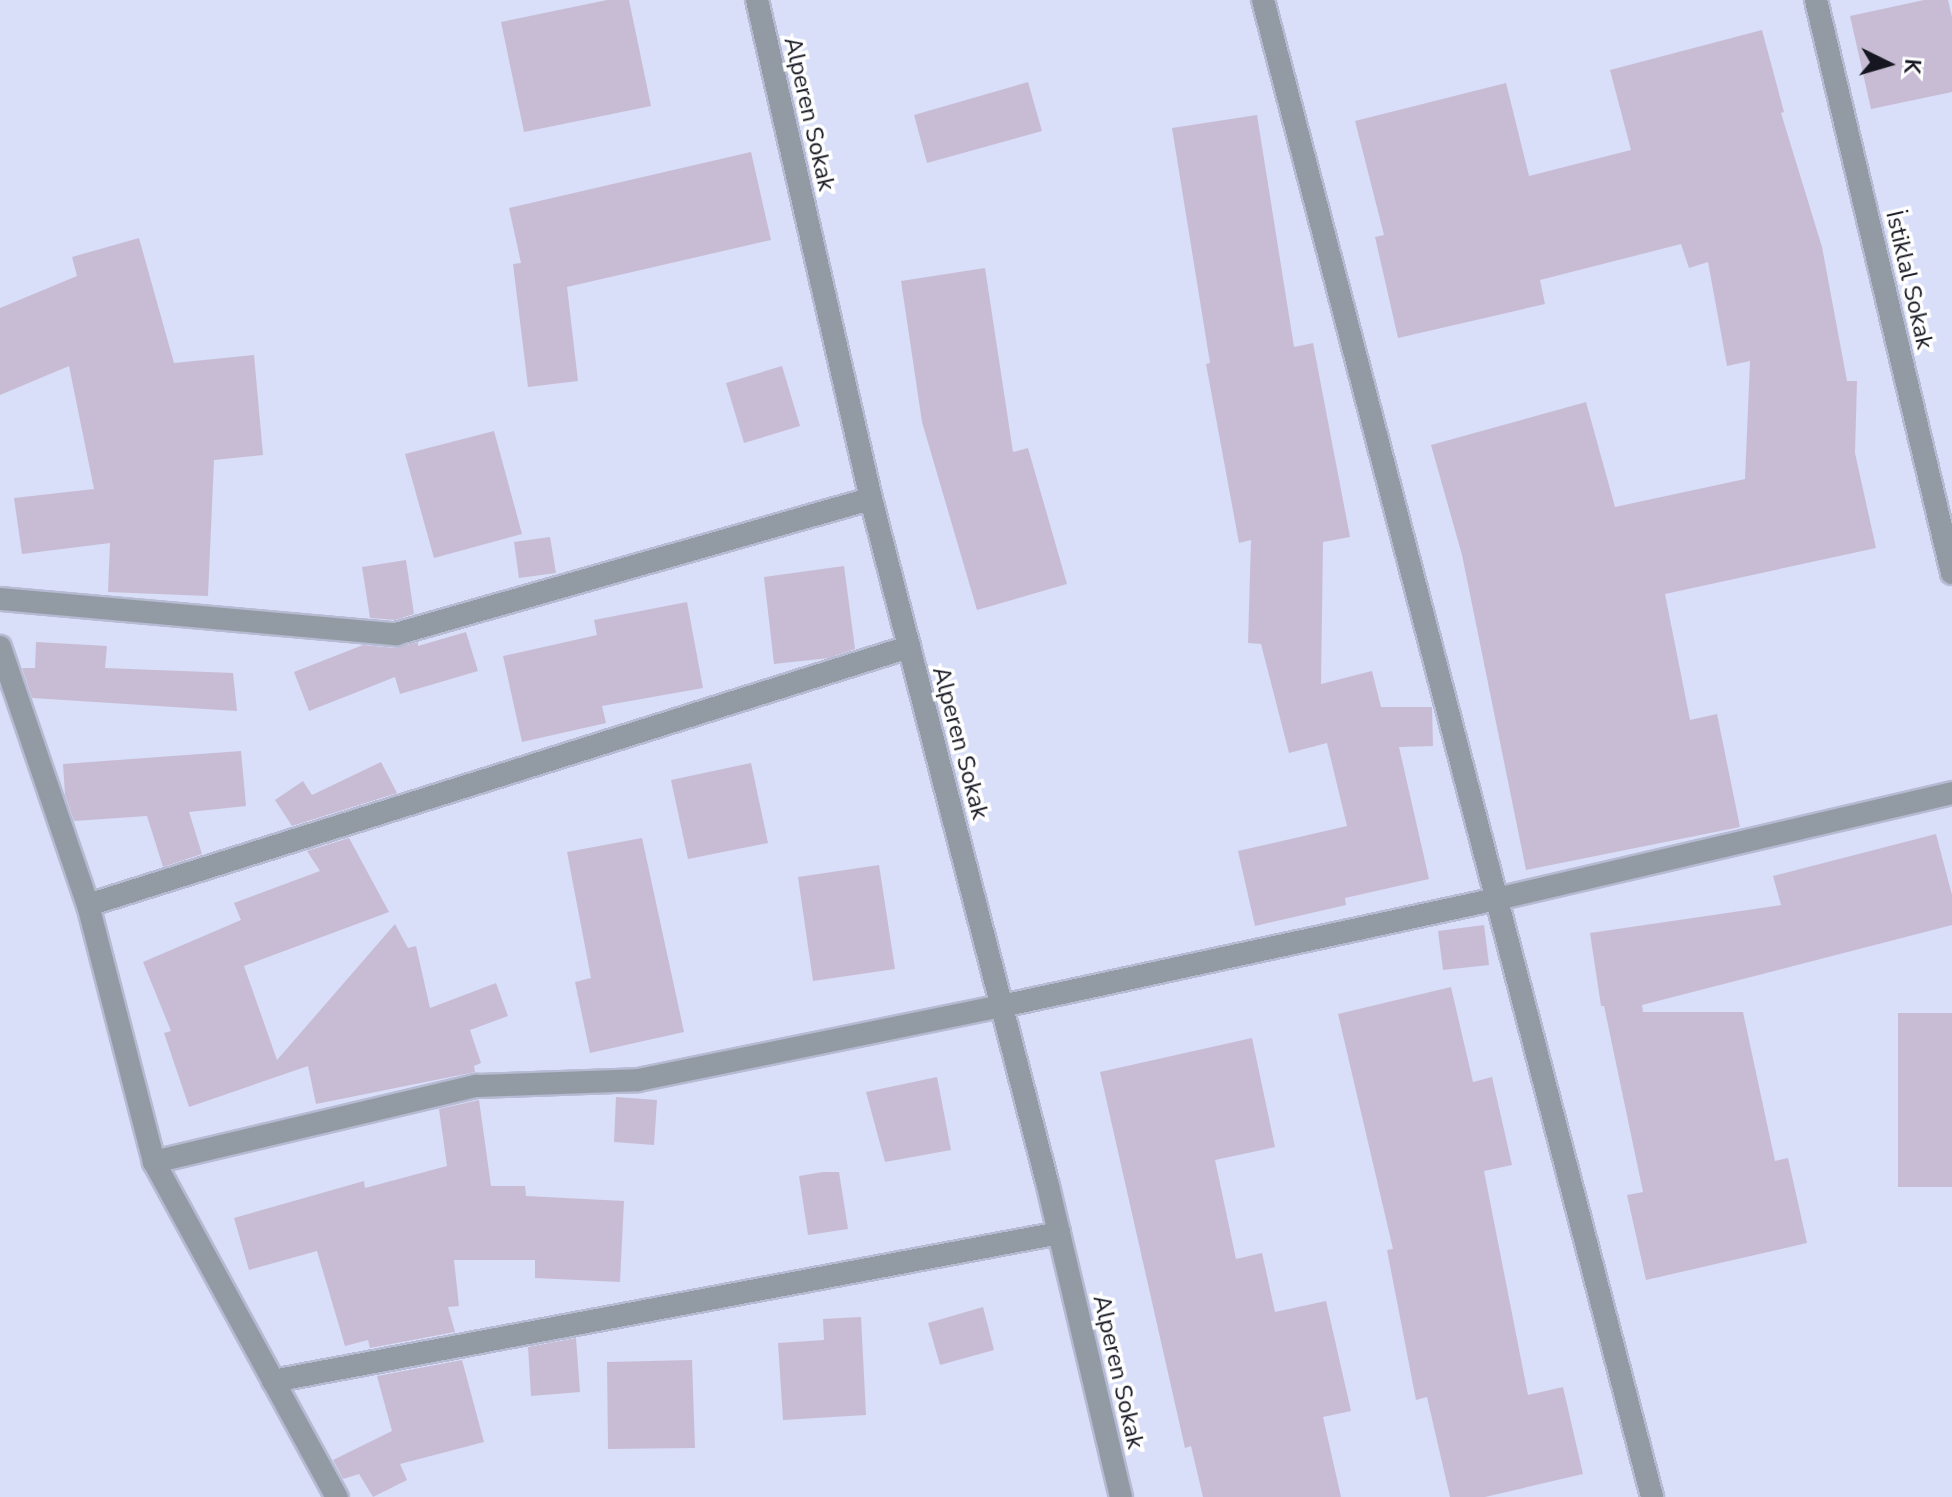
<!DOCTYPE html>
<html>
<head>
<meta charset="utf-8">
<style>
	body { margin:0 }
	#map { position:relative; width:1952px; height:1497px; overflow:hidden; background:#d9def9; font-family:"Nunito Sans",sans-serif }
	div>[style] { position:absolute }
	.building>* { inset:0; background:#c8bcd5 }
	.roads { filter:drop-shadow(2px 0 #b6bad2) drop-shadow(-2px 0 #b6bad2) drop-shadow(0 2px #b6bad2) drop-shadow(0 -2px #b6bad2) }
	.minor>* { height:22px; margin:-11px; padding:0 11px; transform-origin:11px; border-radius:11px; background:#929ba4 }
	span { translate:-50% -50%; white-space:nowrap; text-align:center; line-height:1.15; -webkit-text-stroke:7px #fff; paint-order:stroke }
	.street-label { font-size:24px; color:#151620 }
	.north { position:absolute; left:1848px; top:24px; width:80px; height:80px; -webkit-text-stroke:6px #fff; paint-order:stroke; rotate:95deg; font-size:22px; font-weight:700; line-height:32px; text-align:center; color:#151620 }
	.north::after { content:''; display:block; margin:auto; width:28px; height:36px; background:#151620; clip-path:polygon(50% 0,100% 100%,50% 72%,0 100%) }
</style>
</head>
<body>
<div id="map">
	<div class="building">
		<div style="clip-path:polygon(607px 0,629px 0,651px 106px,524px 132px,501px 22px)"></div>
		<div style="clip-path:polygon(1924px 0,1948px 0,1952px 17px,1952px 92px,1871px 109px,1850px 16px)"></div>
		<div style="clip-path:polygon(1762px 30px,1784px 112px,1781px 113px,1822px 247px,1847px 381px,1857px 381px,1855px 453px,1876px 548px,1665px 594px,1690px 720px,1717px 714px,1740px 827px,1526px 870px,1462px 555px,1431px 445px,1586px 402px,1615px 507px,1745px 479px,1750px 361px,1727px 366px,1708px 262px,1689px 268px,1681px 244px,1540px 280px,1545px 304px,1398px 338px,1375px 237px,1384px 235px,1355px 121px,1506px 83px,1529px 176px,1631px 150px,1610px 70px)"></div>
		<div style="clip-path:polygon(1028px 82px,1042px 131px,927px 163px,914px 115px)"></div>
		<div style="clip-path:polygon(1257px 115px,1294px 347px,1313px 343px,1350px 537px,1323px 542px,1321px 684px,1372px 671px,1381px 707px,1432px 707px,1433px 746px,1399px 747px,1429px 879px,1345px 898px,1346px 905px,1255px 926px,1238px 851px,1347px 826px,1327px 743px,1289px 753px,1261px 644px,1248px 643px,1251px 540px,1239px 543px,1206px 364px,1210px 363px,1172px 128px)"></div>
		<div style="clip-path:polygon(751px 152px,771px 240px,567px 287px,578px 381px,528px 387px,513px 264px,521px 263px,509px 208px)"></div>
		<div style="clip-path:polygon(139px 238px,174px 363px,254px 355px,263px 455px,214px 460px,208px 596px,108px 592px,110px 543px,22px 554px,14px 498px,94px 489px,69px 366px,0 395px,0 308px,77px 276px,72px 257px)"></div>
		<div style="clip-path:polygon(985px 268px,1013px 452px,1028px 448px,1067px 584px,977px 610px,922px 422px,901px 281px)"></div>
		<div style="clip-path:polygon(782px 366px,800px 426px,744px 443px,726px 383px)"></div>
		<div style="clip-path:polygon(494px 431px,522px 534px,434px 558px,405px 454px)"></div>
		<div style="clip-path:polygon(550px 537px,556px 573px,519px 578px,514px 542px)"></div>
		<div style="clip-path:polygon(406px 560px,414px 614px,395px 620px,370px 618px,362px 567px)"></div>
		<div style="clip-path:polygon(844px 566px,855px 649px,829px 658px,774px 664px,764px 577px)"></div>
		<div style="clip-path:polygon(687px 602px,703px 688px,602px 706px,606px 723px,522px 742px,503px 656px,597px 635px,594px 620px)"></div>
		<div style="clip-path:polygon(466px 632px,478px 671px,400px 694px,395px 677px,309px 711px,294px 672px,363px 645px,395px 648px,418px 642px,418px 646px)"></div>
		<div style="clip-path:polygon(36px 642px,107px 646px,105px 668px,233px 673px,237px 711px,32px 698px,22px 668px,35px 668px)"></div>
		<div style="clip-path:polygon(241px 751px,246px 806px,189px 812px,202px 854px,163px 867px,147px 816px,74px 821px,65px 795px,63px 764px)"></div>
		<div style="clip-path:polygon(381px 762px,397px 793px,292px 826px,275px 800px,303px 781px,312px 795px)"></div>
		<div style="clip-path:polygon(751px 763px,768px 843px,688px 859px,671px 780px)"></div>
		<div style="clip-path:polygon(1936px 834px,1952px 895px,1952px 925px,1642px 1005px,1643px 1012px,1743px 1012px,1775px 1161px,1788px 1158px,1807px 1243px,1646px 1280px,1627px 1195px,1643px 1192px,1604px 1006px,1601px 1006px,1590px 933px,1781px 905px,1773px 876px)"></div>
		<div style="clip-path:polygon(349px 838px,389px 912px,244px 966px,277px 1060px,395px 924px,408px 948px,416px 946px,430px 1008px,496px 983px,508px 1016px,470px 1030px,481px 1063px,474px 1066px,475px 1072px,316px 1104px,308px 1066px,189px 1107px,164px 1033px,171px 1031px,143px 962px,241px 920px,234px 903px,320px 871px,307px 851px)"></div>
		<div style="clip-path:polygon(642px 838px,684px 1032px,590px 1053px,575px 982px,591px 978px,567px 852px)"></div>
		<div style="clip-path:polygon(879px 865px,895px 969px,813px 981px,798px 877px)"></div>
		<div style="clip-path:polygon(1484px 925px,1489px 965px,1443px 970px,1438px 931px)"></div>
		<div style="clip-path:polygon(1451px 987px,1473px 1082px,1492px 1077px,1512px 1165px,1484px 1171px,1528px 1395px,1563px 1387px,1583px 1474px,1485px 1497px,1450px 1497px,1427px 1397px,1416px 1400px,1387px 1250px,1393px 1249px,1338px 1014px)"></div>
		<div style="clip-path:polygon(1898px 1013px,1952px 1013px,1952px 1187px,1898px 1187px)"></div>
		<div style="clip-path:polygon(1252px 1038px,1275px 1147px,1215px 1160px,1236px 1259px,1262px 1253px,1275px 1312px,1326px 1301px,1351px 1411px,1323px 1417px,1341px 1497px,1203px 1497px,1191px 1446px,1185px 1448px,1100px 1072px)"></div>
		<div style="clip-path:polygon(937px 1077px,951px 1150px,885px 1162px,866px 1092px)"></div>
		<div style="clip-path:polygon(616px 1097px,657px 1100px,654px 1145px,614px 1142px)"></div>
		<div style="clip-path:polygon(479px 1100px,491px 1186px,525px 1186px,526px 1196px,624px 1201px,620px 1282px,535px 1278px,535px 1260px,454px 1260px,459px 1306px,448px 1307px,455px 1332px,370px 1348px,368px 1340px,345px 1346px,317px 1251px,249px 1270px,234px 1218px,364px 1181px,365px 1188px,447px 1166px,439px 1109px)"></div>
		<div style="clip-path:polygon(823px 1172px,839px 1172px,848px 1229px,808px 1235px,799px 1176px)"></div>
		<div style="clip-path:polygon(983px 1307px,994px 1350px,940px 1365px,928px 1323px)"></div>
		<div style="clip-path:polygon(861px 1317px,866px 1415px,783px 1420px,778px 1343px,824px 1340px,823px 1319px)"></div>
		<div style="clip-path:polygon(576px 1338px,580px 1392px,531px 1396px,528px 1347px)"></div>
		<div style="clip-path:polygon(462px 1360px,484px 1442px,400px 1464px,407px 1480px,373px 1497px,359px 1474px,343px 1479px,333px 1460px,392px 1431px,377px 1376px)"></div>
		<div style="clip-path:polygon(692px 1360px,695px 1448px,608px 1449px,607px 1362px)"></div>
	</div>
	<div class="roads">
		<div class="minor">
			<div style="left:757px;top:0;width:512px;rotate:77.13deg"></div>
			<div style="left:871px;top:499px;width:709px;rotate:75.55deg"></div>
			<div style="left:1048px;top:1186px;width:319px;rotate:76.8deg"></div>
			<div style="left:1263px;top:0;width:1547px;rotate:75.43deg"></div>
			<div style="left:1816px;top:0;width:589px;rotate:76.65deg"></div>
			<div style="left:0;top:599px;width:398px;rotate:5.1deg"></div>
			<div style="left:396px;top:634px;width:494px;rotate:-15.9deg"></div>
			<div style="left:0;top:647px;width:273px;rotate:71.2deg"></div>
			<div style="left:88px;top:905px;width:265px;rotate:75.6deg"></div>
			<div style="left:154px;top:1162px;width:382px;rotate:61.4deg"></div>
			<div style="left:88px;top:905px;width:861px;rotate:-17.45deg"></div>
			<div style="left:154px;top:1162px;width:331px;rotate:-13.3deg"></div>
			<div style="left:476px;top:1086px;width:162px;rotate:-2.1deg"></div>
			<div style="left:638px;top:1080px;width:371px;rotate:-11.5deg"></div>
			<div style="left:1002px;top:1006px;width:506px;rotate:-12.2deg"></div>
			<div style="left:1497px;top:899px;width:467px;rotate:-13.1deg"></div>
			<div style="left:273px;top:1381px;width:800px;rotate:-10.66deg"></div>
		</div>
	</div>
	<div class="street-label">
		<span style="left:809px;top:114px;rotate:77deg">Alperen Sokak</span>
		<span style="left:1909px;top:280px;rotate:77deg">İstiklal Sokak</span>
		<span style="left:960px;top:743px;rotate:75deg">Alperen Sokak</span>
		<span style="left:1118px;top:1372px;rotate:77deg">Alperen Sokak</span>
	</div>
	<div class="north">K</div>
</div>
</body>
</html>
